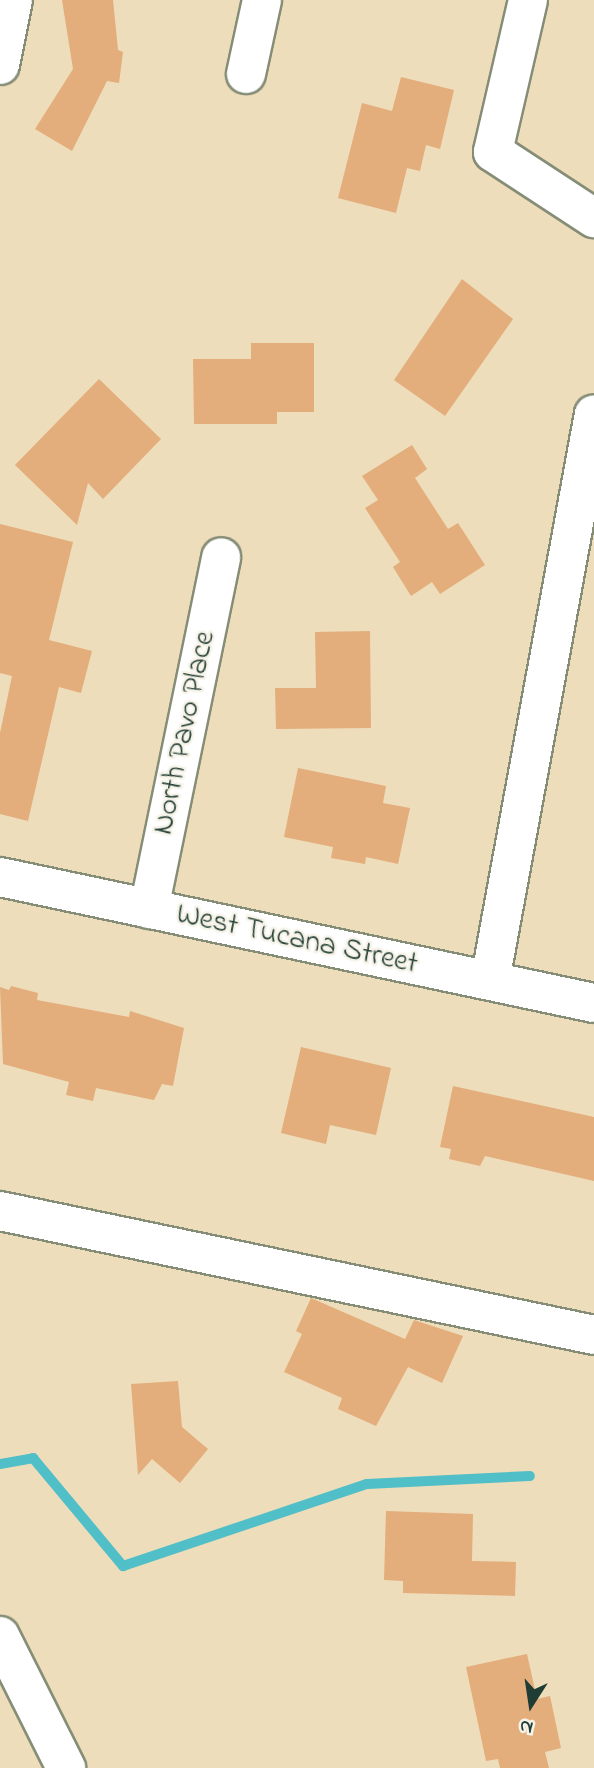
<!DOCTYPE html>
<html>
<head>
<meta charset="utf-8">
<style>
	body { margin:0 }
	#map { position:relative; width:594px; height:1768px; overflow:hidden; background:#eeddba; font-family:"Indie Flower",sans-serif }
	div>[style] { position:absolute }
	.stream>* { height:10px; margin:-5px; padding:0 5px; transform-origin:5px; border-radius:5px; background:#51bfc7 }
	.building>* { inset:0; background:#e3ad7c }
	.roads { filter:drop-shadow(2px 0 #868d77) drop-shadow(-2px 0 #868d77) drop-shadow(0 2px #868d77) drop-shadow(0 -2px #868d77) }
	.minor>* { height:38px; margin:-19px; padding:0 19px; transform-origin:19px; border-radius:19px; background:#fff }
	span { translate:-50% -50%; white-space:nowrap; text-align:center; line-height:1.15; -webkit-text-stroke:5px #f7f3e8; paint-order:stroke }
	.street-label { font-size:30px; color:#1f3d34 }
	.north { position:absolute; left:496px; top:1670px; width:70px; height:70px; -webkit-text-stroke:5px #f7f3e8; paint-order:stroke; rotate:192deg; font-size:19px; font-weight:700; line-height:28px; text-align:center; color:#1f3d34 }
	.north::after { content:''; display:block; margin:auto; width:24px; height:32px; background:#1f3d34; clip-path:polygon(50% 0,100% 100%,50% 72%,0 100%) }
</style>
</head>
<body>
<div id="map">
	<div class="stream">
		<div style="left:0;top:1464px;width:34px;rotate:-10deg"></div>
		<div style="left:33px;top:1458px;width:141px;rotate:50.2deg"></div>
		<div style="left:123px;top:1566px;width:257px;rotate:-18.6deg"></div>
		<div style="left:367px;top:1484px;width:163px;rotate:-2.8deg"></div>
	</div>
	<div class="building">
		<div style="clip-path:polygon(62px 0,113px 0,118px 50px,123px 52px,119px 83px,107px 81px,72px 151px,35px 129px,73px 69px)"></div>
		<div style="clip-path:polygon(401px 77px,454px 90px,440px 149px,426px 145px,420px 171px,407px 168px,396px 213px,338px 198px,362px 103px,392px 111px)"></div>
		<div style="clip-path:polygon(462px 279px,513px 319px,445px 416px,394px 380px)"></div>
		<div style="clip-path:polygon(251px 343px,314px 343px,314px 412px,277px 412px,277px 424px,194px 424px,193px 359px,251px 359px)"></div>
		<div style="clip-path:polygon(99px 379px,161px 439px,103px 499px,88px 483px,77px 525px,15px 465px)"></div>
		<div style="clip-path:polygon(412px 445px,427px 469px,415px 478px,448px 529px,458px 523px,485px 565px,440px 594px,432px 582px,411px 596px,393px 567px,400px 562px,365px 508px,378px 500px,362px 476px)"></div>
		<div style="clip-path:polygon(0 524px,73px 542px,49px 640px,92px 651px,81px 693px,59px 687px,28px 821px,0 814px,0 733px,12px 676px,0 673px)"></div>
		<div style="clip-path:polygon(370px 631px,371px 728px,276px 729px,275px 688px,316px 688px,315px 632px)"></div>
		<div style="clip-path:polygon(298px 768px,386px 786px,383px 803px,410px 808px,398px 864px,366px 857px,365px 864px,331px 858px,333px 847px,284px 837px)"></div>
		<div style="clip-path:polygon(11px 986px,38px 993px,37px 1000px,129px 1017px,130px 1011px,184px 1028px,173px 1086px,162px 1084px,154px 1100px,96px 1088px,93px 1101px,66px 1095px,69px 1082px,3px 1064px,0 987px,9px 990px)"></div>
		<div style="clip-path:polygon(301px 1047px,391px 1068px,376px 1135px,330px 1125px,326px 1144px,281px 1133px)"></div>
		<div style="clip-path:polygon(453px 1086px,594px 1117px,594px 1181px,485px 1156px,480px 1166px,449px 1159px,451px 1149px,440px 1147px)"></div>
		<div style="clip-path:polygon(311px 1298px,405px 1339px,414px 1320px,463px 1336px,442px 1383px,408px 1367px,376px 1426px,338px 1409px,342px 1398px,284px 1372px,302px 1334px,296px 1331px)"></div>
		<div style="clip-path:polygon(178px 1381px,182px 1427px,208px 1449px,180px 1483px,152px 1459px,138px 1475px,131px 1384px)"></div>
		<div style="clip-path:polygon(386px 1511px,473px 1514px,472px 1561px,516px 1562px,515px 1596px,403px 1593px,403px 1581px,384px 1580px)"></div>
		<div style="clip-path:polygon(527px 1654px,537px 1699px,550px 1696px,561px 1748px,545px 1752px,549px 1768px,500px 1768px,498px 1759px,486px 1761px,466px 1667px)"></div>
	</div>
	<div class="roads">
		<div class="minor">
			<div style="left:528px;top:0;width:156px;rotate:103deg"></div>
			<div style="left:493px;top:152px;width:121px;rotate:33.2deg"></div>
			<div style="left:0;top:65px;width:66px;rotate:-78.7deg"></div>
			<div style="left:246px;top:74px;width:76px;rotate:-77.8deg"></div>
			<div style="left:0;top:877px;width:607px;rotate:11.98deg"></div>
			<div style="left:149px;top:909px;width:359px;rotate:-78.4deg"></div>
			<div style="left:490px;top:981px;width:576px;rotate:-79.61deg"></div>
			<div style="left:0;top:1211px;width:607px;rotate:11.79deg"></div>
			<div style="left:0;top:1636px;width:148px;rotate:63.4deg"></div>
		</div>
	</div>
	<div class="street-label">
		<span style="left:185px;top:733px;rotate:-78deg">North Pavo Place</span>
		<span style="left:297px;top:940px;rotate:12deg">West Tucana Street</span>
	</div>
	<div class="north">N</div>
</div>
</body>
</html>
